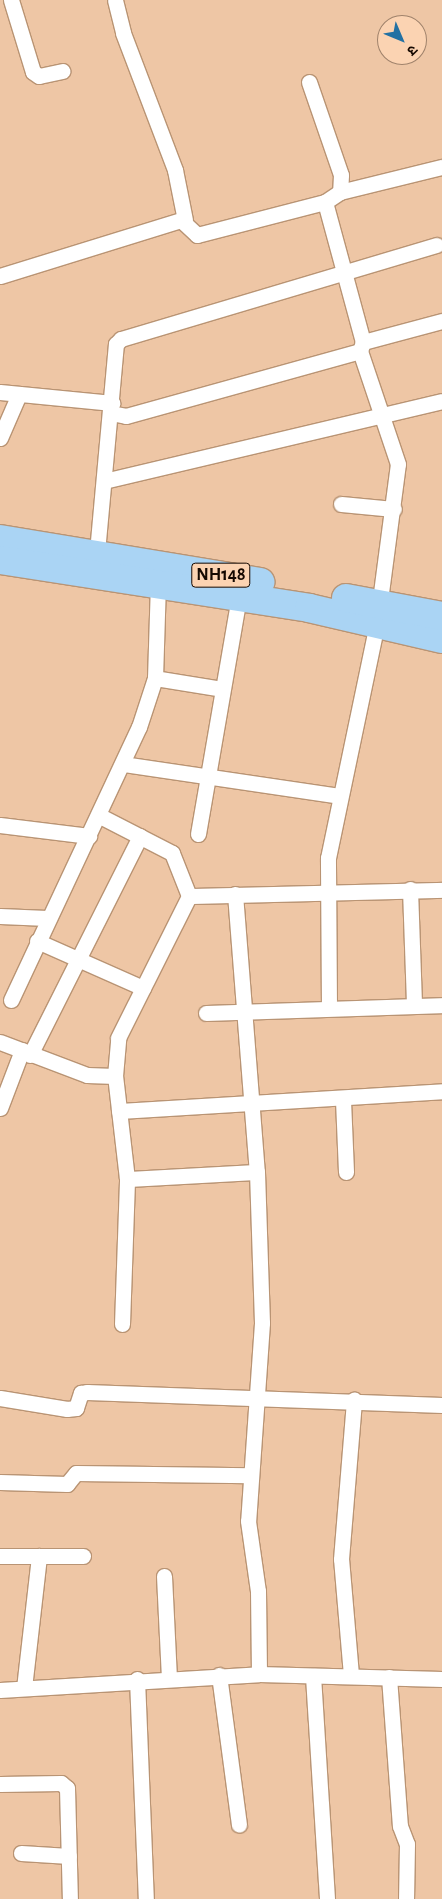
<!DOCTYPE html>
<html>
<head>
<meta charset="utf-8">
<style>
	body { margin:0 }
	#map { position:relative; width:442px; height:1899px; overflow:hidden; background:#eec6a5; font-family:"Alegreya Sans","Noto Sans Devanagari",sans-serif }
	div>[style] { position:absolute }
	.roads { filter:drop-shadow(1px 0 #b99474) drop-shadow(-1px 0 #b99474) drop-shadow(0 1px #b99474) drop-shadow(0 -1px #b99474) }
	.street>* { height:15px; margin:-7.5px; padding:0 7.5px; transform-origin:7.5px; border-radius:7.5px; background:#fff }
	.highway>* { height:28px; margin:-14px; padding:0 14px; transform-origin:14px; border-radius:14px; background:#aad4f4 }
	span { translate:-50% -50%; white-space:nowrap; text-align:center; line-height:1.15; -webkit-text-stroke:4px #fbd3b2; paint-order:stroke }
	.shield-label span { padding:1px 4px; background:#fbd3b2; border:1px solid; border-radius:4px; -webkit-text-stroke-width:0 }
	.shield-label { font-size:18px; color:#160901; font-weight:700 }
	.north { position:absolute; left:377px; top:15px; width:50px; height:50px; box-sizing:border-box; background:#fbd3b2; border:1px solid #9f826b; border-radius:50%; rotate:135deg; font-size:14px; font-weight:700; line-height:20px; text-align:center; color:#160901 }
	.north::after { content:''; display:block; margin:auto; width:18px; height:22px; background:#2371a3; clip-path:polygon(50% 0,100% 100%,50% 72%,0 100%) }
</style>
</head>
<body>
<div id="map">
	<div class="roads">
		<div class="street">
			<div style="left:11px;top:0;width:75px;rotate:73deg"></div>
			<div style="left:33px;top:72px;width:7px;rotate:34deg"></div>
			<div style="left:39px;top:76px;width:24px;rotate:-12deg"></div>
			<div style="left:115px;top:0;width:34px;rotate:76deg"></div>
			<div style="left:123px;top:33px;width:147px;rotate:69.2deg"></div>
			<div style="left:175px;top:170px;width:51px;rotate:78.7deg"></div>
			<div style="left:309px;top:82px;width:98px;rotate:71deg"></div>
			<div style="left:341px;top:175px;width:17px;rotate:93deg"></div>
			<div style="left:0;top:276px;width:189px;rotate:-17.2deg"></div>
			<div style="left:181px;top:220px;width:22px;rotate:43deg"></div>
			<div style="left:197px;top:235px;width:132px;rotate:-14.5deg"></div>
			<div style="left:363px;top:342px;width:82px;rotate:-14.9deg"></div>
			<div style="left:0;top:392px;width:113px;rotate:5.6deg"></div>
			<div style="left:111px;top:413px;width:15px;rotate:11deg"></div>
			<div style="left:126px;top:416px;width:243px;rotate:-15.5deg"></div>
			<div style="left:0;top:438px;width:48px;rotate:-66.6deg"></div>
			<div style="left:104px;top:481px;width:347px;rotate:-13.3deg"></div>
			<div style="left:341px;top:504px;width:53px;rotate:5.4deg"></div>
			<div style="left:97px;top:552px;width:209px;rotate:-84.8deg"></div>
			<div style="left:116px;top:344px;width:7px;rotate:-45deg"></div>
			<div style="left:121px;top:339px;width:329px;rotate:-16.6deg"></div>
			<div style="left:155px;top:678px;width:68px;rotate:9.3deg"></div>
			<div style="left:123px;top:764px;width:218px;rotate:8.4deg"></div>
			<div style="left:100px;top:816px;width:81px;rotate:27.2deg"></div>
			<div style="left:172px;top:853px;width:46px;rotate:68.4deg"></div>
			<div style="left:189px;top:896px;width:253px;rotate:-1.4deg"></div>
			<div style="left:0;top:825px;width:90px;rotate:7deg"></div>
			<div style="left:198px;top:834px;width:241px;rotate:-80.2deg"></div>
			<div style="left:410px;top:889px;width:115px;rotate:88deg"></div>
			<div style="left:235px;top:894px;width:279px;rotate:85.5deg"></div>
			<div style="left:257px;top:1172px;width:151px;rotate:88.1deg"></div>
			<div style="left:262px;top:1323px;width:198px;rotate:94deg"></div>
			<div style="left:248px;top:1521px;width:71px;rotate:81.9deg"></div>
			<div style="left:258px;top:1591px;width:83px;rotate:89.3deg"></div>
			<div style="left:0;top:916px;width:47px;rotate:2.4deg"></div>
			<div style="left:37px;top:941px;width:116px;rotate:23.9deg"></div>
			<div style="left:11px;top:1000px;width:302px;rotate:-64.9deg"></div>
			<div style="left:139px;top:727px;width:52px;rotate:-71.9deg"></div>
			<div style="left:155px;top:678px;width:94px;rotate:-88.2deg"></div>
			<div style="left:329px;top:1008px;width:150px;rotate:-90.4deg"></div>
			<div style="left:328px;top:858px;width:240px;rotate:-78.2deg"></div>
			<div style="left:377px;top:623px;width:160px;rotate:-82.5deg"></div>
			<div style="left:398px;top:464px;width:119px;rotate:-108.6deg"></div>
			<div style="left:360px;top:351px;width:9px;rotate:-72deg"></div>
			<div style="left:363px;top:342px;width:145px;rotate:-105.2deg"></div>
			<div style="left:325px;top:202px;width:18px;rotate:-34deg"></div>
			<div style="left:340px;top:192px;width:105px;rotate:-13.8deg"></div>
			<div style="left:206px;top:1013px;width:236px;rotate:-1.9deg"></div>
			<div style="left:0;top:1042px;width:93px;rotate:20.8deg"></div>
			<div style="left:87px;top:1075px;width:28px;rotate:2deg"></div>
			<div style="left:30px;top:1055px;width:245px;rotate:-63.3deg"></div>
			<div style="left:343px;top:1100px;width:72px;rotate:87.6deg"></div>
			<div style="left:0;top:1108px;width:62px;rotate:-69.2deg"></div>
			<div style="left:119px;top:1111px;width:324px;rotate:-3.5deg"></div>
			<div style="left:127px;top:1179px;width:130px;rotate:-3.1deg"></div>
			<div style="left:122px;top:1324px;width:145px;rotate:-88deg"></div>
			<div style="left:127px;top:1179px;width:104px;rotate:-96.6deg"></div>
			<div style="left:115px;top:1076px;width:38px;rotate:-85deg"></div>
			<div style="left:118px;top:1038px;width:159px;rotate:-63.4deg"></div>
			<div style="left:0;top:1398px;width:68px;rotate:9.3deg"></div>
			<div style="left:67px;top:1409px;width:9px;rotate:-6deg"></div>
			<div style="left:76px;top:1408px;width:16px;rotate:-72deg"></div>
			<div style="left:81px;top:1393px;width:6px;rotate:-9deg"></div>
			<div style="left:87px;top:1392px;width:355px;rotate:2.1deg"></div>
			<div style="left:0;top:1482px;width:67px;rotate:1.7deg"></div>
			<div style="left:67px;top:1484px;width:14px;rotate:-51deg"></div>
			<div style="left:76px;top:1473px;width:174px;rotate:0.7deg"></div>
			<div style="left:0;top:1556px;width:83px"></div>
			<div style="left:164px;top:1576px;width:101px;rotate:87.2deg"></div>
			<div style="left:219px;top:1675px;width:151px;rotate:82.4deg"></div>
			<div style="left:351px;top:1675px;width:116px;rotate:-94.9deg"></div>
			<div style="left:341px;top:1559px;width:160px;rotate:-85.3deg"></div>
			<div style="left:313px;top:1676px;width:223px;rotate:86.4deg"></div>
			<div style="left:389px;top:1677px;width:149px;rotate:85.8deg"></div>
			<div style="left:400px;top:1826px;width:19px;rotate:69deg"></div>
			<div style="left:407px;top:1844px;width:55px;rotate:91deg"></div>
			<div style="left:137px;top:1679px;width:220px;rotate:87.7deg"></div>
			<div style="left:24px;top:1688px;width:133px;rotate:-83.5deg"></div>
			<div style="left:0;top:1690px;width:259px;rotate:-3.5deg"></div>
			<div style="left:259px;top:1674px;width:183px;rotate:1.6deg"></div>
			<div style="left:0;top:1784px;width:61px;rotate:-0.9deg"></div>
			<div style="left:61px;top:1783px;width:8px;rotate:40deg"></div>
			<div style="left:67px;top:1788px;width:111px;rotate:88.5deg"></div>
			<div style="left:21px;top:1853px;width:48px;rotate:3.6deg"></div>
		</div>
		<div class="highway">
			<div style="left:0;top:539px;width:264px;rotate:9.4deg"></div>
			<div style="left:0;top:560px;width:313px;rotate:8.8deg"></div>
			<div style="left:309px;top:608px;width:137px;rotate:13.1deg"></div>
			<div style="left:346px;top:598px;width:98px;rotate:10.6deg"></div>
		</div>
	</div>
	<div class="shield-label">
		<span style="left:221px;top:575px">NH148</span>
	</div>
	<div class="north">उ</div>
</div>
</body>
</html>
